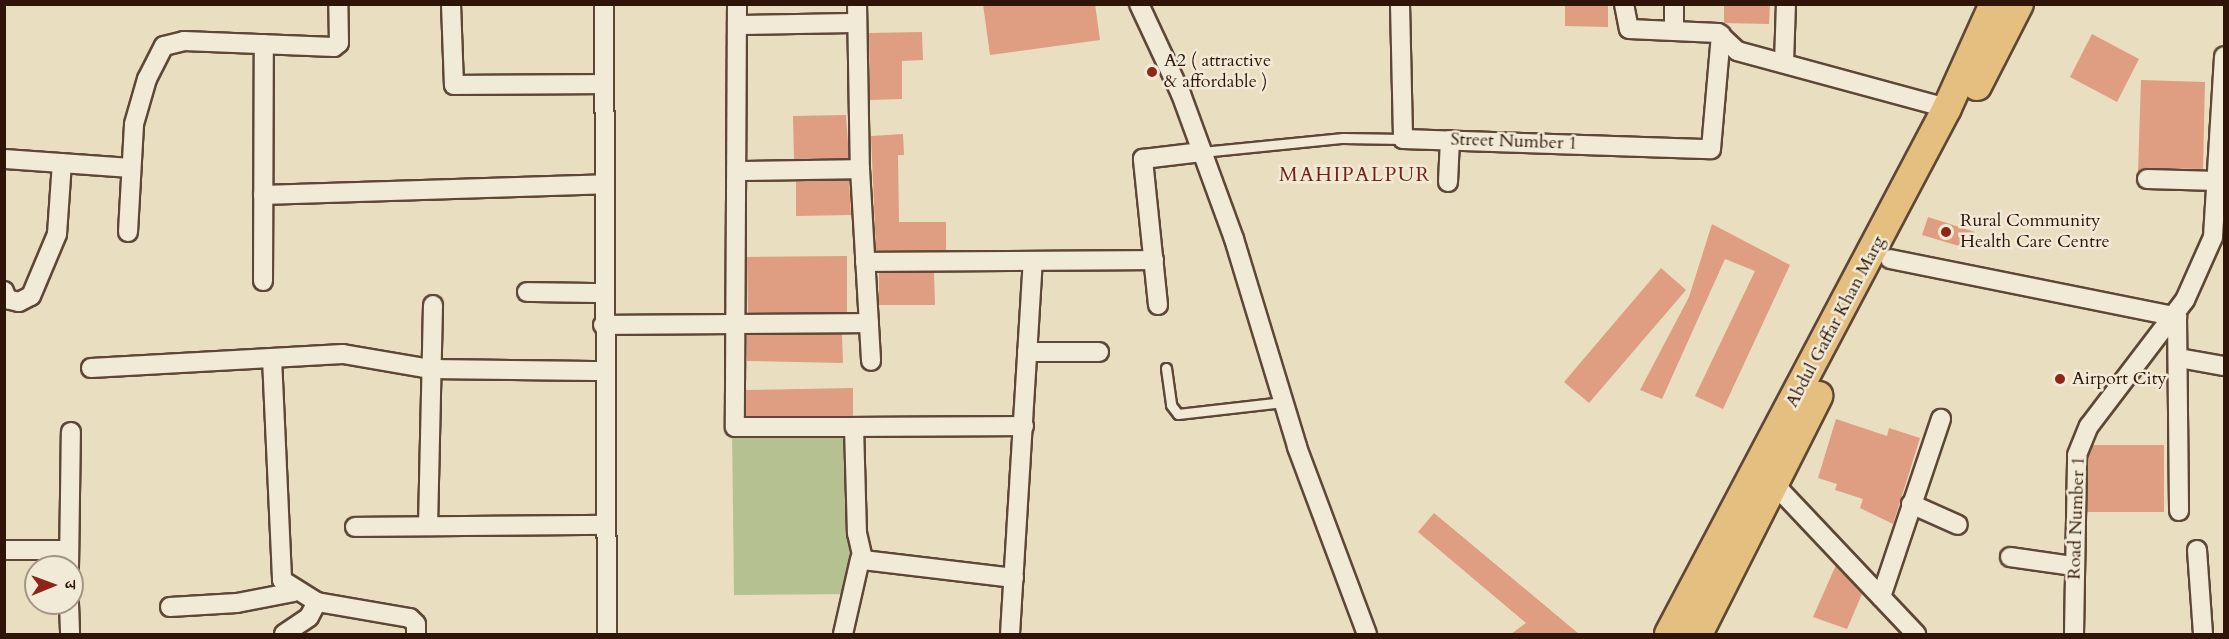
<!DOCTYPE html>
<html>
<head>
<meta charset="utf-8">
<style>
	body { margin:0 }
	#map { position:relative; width:2229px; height:639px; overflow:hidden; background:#eadec0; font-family:Cardo,"Noto Serif Devanagari",serif }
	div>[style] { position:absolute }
	.green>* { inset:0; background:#b6c192 }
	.building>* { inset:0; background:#df9d81 }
	.roads { filter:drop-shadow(2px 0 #5e4736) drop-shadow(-2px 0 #5e4736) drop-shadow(0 2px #5e4736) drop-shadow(0 -2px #5e4736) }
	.lane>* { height:9px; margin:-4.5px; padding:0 4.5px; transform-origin:4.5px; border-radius:4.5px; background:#f1ead6 }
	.street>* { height:18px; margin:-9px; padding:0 9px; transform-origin:9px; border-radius:9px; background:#f1ead6 }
	.primary>* { height:28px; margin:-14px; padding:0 14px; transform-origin:14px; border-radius:14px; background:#e5bf80 }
	.dots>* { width:16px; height:16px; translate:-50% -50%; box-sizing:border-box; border:3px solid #f1ead6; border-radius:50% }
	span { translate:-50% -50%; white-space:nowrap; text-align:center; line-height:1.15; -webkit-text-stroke:5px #f1ead6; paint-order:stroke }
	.poi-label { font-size:18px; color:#2f1508 }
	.left { translate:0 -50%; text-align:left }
	.street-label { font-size:18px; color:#2f1508 }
	.neighbourhood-label { font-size:20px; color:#7a1f14; letter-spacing:1.5px }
	.frame { position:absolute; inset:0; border:6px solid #2f1508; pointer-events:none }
	.north { position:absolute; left:24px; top:555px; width:60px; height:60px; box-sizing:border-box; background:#f1ead6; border:2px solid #a39584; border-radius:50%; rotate:89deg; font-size:16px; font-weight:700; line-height:24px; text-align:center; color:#2f1508 }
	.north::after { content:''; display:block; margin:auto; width:21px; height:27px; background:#8f2418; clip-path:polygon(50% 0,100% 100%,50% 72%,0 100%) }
</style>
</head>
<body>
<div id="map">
	<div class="green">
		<div style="clip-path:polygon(854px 427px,854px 594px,734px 595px,732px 429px)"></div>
	</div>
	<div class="building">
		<div style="clip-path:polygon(983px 4px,1095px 4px,1100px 40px,990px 55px)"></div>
		<div style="clip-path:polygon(1565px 4px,1608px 4px,1608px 27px,1565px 26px)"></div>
		<div style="clip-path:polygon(1724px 4px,1770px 4px,1769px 24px,1724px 23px)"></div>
		<div style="clip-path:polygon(922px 32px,923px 60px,902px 61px,902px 99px,870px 100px,869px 33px)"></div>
		<div style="clip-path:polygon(2092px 34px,2139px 59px,2117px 102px,2070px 77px)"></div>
		<div style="clip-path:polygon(2141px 80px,2205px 82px,2203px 169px,2147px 168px,2138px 172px)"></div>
		<div style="clip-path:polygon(846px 115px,849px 158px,794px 159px,793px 116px)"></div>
		<div style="clip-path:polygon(903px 134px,904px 155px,898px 155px,899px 222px,946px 222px,946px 250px,876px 251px,871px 136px)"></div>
		<div style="clip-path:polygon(849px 180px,851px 215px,796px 216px,796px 181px)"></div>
		<div style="clip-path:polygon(1928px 217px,1975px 232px,1969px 249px,1922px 235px)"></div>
		<div style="clip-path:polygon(1712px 224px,1790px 265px,1723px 409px,1695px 396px,1755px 271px,1725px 259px,1662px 399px,1640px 390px,1689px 297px)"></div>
		<div style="clip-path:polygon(847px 256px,847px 312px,748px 313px,747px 257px)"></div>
		<div style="clip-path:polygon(1661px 268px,1686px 290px,1589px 403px,1564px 382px)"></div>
		<div style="clip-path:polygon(879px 273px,934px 273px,935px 305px,879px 305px)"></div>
		<div style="clip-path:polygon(842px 334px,843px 363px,747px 361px,747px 335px)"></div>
		<div style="clip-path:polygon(853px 388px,853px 416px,746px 416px,746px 390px)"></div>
		<div style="clip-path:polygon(1836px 419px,1887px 436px,1889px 428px,1920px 438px,1893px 524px,1860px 508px,1863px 499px,1835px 490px,1837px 484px,1818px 478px)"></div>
		<div style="clip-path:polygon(2093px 445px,2164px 445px,2164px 512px,2087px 512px,2088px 457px)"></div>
		<div style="clip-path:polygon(1434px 513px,1579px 634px,1511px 634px,1526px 623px,1418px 532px)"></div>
		<div style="clip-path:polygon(1836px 565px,1862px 594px,1847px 629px,1813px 617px)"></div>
	</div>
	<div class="roads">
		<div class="lane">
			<div style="left:1202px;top:152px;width:142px;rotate:-5.7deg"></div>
			<div style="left:1343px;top:138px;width:60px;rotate:1deg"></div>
			<div style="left:1166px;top:368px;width:37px;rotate:82deg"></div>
			<div style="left:1171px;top:405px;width:11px;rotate:52deg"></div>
			<div style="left:1178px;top:414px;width:106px;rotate:-6.5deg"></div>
		</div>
		<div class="street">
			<div style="left:451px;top:4px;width:81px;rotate:87.9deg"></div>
			<div style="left:454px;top:85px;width:150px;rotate:-0.4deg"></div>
			<div style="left:604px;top:4px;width:630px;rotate:89.73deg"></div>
			<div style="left:737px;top:4px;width:423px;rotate:90.3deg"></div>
			<div style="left:735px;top:427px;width:119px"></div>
			<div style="left:854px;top:427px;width:106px;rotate:88.4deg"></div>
			<div style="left:857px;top:533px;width:28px;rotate:77deg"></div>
			<div style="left:863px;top:560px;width:152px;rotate:6.8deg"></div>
			<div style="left:857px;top:4px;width:165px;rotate:89deg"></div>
			<div style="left:860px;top:169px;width:192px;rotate:86.7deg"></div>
			<div style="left:1139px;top:4px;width:99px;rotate:65deg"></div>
			<div style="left:1181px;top:94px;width:154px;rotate:69.9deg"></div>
			<div style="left:1234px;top:239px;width:217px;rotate:73.1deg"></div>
			<div style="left:1297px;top:447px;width:200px;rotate:69.5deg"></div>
			<div style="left:1400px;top:4px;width:135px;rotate:88.7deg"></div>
			<div style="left:1403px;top:139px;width:308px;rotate:1.9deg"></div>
			<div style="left:1711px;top:149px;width:115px;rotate:-85deg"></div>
			<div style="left:1624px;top:4px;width:25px;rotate:79deg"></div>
			<div style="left:1629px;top:29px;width:89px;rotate:2.6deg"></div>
			<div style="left:1718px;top:33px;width:26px;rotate:43deg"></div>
			<div style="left:1737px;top:51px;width:218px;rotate:15.2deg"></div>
			<div style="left:1674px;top:4px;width:25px;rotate:90deg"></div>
			<div style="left:737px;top:25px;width:120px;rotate:-1deg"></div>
			<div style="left:1784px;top:63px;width:59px;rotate:-88.1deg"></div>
			<div style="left:4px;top:159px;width:125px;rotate:4.1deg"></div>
			<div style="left:737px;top:171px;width:123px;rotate:-0.9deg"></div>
			<div style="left:2147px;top:179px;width:70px;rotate:1.6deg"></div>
			<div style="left:1448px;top:182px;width:42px;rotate:-87.3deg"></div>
			<div style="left:263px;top:195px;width:342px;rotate:-1.8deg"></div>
			<div style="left:128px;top:232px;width:108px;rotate:-86.8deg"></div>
			<div style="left:134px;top:124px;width:47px;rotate:-73.9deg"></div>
			<div style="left:147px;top:79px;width:37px;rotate:-63deg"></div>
			<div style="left:164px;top:46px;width:21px;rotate:-14deg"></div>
			<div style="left:184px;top:41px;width:150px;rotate:2.3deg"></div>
			<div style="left:334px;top:47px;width:6px;rotate:-39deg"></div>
			<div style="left:339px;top:43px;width:39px;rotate:-91deg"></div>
			<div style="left:1890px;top:259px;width:293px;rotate:11.4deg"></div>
			<div style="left:2177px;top:317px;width:194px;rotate:89.4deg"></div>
			<div style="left:865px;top:262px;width:289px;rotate:-0.4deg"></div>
			<div style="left:263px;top:281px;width:237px;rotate:-89.8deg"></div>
			<div style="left:4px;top:291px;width:9px;rotate:69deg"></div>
			<div style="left:7px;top:299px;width:12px;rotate:14deg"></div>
			<div style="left:19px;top:302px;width:13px;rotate:-27deg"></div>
			<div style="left:31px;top:296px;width:67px;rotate:-67.2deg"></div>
			<div style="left:57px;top:234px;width:71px;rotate:-86deg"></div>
			<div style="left:527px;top:292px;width:76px;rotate:0.8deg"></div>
			<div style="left:1158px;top:305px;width:147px;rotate:-95.9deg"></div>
			<div style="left:1143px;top:159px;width:59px;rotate:-6.8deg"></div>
			<div style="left:603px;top:325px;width:266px;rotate:-0.4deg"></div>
			<div style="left:1027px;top:352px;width:72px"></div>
			<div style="left:272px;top:358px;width:222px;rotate:87.4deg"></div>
			<div style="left:282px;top:580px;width:41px;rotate:32.2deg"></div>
			<div style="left:317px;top:602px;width:94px;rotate:9.8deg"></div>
			<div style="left:410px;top:618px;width:8px;rotate:45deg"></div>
			<div style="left:416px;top:624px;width:10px;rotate:90deg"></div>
			<div style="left:2179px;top:358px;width:46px;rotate:10.1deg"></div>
			<div style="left:91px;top:368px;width:252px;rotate:-3.2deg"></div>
			<div style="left:343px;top:354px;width:88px;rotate:9.8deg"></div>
			<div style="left:430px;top:369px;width:173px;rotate:0.7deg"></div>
			<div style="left:854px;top:427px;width:170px;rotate:-0.3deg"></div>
			<div style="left:1776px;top:486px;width:204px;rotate:46.6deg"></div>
			<div style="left:1911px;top:504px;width:51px;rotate:24.1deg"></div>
			<div style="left:428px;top:526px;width:221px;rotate:-88.7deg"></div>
			<div style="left:355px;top:527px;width:249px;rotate:-0.5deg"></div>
			<div style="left:4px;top:550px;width:65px"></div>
			<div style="left:2197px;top:550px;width:84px;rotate:85.9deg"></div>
			<div style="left:2010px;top:557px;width:64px;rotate:8.1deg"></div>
			<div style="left:69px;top:567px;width:135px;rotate:-89.2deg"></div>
			<div style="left:1881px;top:597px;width:188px;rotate:-71.4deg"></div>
			<div style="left:69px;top:603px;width:31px;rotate:88deg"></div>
			<div style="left:170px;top:607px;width:67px;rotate:-3.4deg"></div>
			<div style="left:237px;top:603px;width:58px;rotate:-10.9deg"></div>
			<div style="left:284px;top:634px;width:30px;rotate:-34deg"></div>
			<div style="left:309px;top:617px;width:17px;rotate:-62deg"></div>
			<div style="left:843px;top:634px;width:77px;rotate:-77.2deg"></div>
			<div style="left:1010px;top:634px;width:372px;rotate:-86.5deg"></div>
			<div style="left:2074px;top:634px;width:179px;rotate:-89deg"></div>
			<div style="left:2077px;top:455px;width:31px;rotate:-68deg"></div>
			<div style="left:2089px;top:426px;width:158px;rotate:-52.7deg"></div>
			<div style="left:2185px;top:300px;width:69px;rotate:-66deg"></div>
			<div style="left:2213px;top:237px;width:181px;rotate:-86.5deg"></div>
		</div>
		<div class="primary">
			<div style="left:1977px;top:86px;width:92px;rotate:-62.9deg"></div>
			<div style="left:1669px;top:634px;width:595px;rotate:-62.14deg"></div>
			<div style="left:1947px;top:108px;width:114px;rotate:-65.7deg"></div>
			<div style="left:1698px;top:634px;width:267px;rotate:-63.2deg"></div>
		</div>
	</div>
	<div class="dots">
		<div style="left:1152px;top:72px;background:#8f2418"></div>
		<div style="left:1946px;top:232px;background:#8f2418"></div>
		<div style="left:2060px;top:379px;background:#8f2418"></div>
	</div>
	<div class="poi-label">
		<span class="left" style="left:1164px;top:72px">A2 ( attractive<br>&amp; affordable )</span>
		<span class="left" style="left:1960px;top:232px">Rural Community<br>Health Care Centre</span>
		<span class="left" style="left:2072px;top:379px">Airport City</span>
	</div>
	<div class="street-label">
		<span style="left:1514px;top:142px;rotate:2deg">Street Number 1</span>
		<span style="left:1836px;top:322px;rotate:-62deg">Abdul Gaffar Khan Marg</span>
		<span style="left:2077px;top:518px;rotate:-88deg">Road Number 1</span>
	</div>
	<div class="neighbourhood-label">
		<span style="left:1355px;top:174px">MAHIPALPUR</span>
	</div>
	<div class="frame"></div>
	<div class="north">उ</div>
</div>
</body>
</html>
